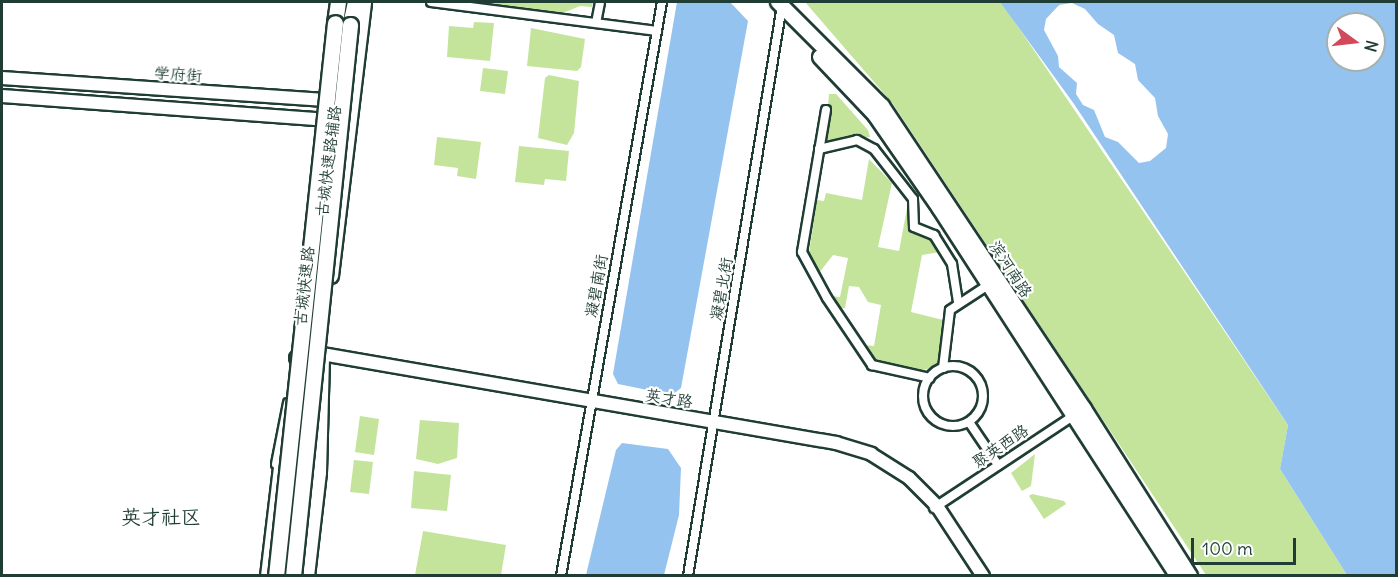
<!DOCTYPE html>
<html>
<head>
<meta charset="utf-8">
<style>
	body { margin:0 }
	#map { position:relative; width:1398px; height:577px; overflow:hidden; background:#fff; font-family:Delius,"LXGW WenKai TC",sans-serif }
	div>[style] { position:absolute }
	.green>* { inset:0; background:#c4e49c }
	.water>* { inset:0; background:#94c3ef }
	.roads { filter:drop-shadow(2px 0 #1f3d34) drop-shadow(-2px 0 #1f3d34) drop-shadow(0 2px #1f3d34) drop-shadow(0 -2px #1f3d34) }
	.street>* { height:8px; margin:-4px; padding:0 4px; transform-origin:4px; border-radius:4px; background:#fff }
	.street>.ring { margin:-4px; padding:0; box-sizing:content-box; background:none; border:8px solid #fff; border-radius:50% }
	.secondary>* { height:12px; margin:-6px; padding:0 6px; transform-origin:6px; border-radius:6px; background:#fff }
	.primary>* { height:14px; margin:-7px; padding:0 7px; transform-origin:7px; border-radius:7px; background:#fff }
	.highway>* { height:15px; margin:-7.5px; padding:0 7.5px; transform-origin:7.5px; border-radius:7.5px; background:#fff }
	.bridges { filter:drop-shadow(2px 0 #1f3d34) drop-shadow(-2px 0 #1f3d34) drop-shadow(0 2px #1f3d34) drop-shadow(0 -2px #1f3d34) }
	.highway-bridge>* { height:15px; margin:-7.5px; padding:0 7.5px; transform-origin:7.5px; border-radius:7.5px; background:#fff }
	span { translate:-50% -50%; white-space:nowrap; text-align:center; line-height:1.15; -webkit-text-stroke:4.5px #fff; paint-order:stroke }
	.street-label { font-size:16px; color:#1f3d34 }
	.quarter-label { font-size:20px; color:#1f3d34 }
	.frame { position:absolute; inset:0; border:3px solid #1f3d34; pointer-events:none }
	.north { position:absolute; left:1326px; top:12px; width:60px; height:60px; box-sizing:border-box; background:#fff; border:2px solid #a5b1ae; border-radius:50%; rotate:105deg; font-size:16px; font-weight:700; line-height:24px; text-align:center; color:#1f3d34 }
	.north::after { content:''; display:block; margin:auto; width:21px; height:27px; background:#d1495b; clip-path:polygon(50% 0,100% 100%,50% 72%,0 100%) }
	.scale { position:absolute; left:1191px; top:538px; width:105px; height:27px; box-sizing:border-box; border:3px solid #1f3d34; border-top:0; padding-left:8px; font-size:18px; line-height:21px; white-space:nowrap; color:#1f3d34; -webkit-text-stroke:4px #fff; paint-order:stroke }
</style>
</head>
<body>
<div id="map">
	<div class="green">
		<div style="clip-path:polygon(474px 2px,593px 2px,592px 7px,580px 6px,563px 13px)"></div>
		<div style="clip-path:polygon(805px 2px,1000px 2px,1004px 6px,1288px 425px,1280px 469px,1347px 575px,1206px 575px,893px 104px)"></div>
		<div style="clip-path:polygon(474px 22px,494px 23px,490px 61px,447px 57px,449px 26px,473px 28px)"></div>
		<div style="clip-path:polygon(531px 28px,585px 39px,581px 67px,577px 71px,527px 66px)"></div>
		<div style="clip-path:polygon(483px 68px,508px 71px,505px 94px,480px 91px)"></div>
		<div style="clip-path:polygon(549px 75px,579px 81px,574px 133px,567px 145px,538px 138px,545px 78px)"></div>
		<div style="clip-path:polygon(829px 94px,836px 94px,868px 130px,870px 137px,825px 141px)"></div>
		<div style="clip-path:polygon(437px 137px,481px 142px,476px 179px,457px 176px,458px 168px,434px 165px)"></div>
		<div style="clip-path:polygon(519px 146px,569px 151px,566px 181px,545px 179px,544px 185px,515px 182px)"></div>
		<div style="clip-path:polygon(869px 159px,892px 183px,878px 247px,899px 251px,908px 203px,913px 207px,911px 228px,930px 237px,940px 252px,922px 255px,911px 312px,943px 320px,938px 366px,919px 371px,876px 361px,865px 345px,874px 346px,881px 305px,868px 302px,859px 287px,849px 286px,845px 308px,839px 308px,831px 296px,840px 297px,848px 258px,833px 255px,819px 273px,809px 253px,817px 200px,824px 201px,826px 193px,862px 200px)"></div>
		<div style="clip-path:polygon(360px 416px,379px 419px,374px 455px,355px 452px)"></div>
		<div style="clip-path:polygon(420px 420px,459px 423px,457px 458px,438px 464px,416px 459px)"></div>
		<div style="clip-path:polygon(1035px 454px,1031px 486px,1022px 491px,1011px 473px)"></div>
		<div style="clip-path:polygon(354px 460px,373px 462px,369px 494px,350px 492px)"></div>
		<div style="clip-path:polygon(414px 471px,451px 475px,447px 511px,411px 508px)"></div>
		<div style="clip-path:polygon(1032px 494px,1064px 501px,1066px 504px,1044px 519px,1029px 496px)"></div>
		<div style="clip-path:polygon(423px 531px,506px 545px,501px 575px,415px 575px)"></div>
	</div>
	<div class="water">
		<div style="clip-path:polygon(677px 2px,730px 2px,748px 21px,681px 388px,672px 395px,618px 384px,613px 374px)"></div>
		<div style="clip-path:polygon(evenodd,1000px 2px,1396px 2px,1396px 575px,1347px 575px,1280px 469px,1288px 425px,1074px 104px,1000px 2px,1072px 3px,1085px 9px,1098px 24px,1114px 35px,1118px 53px,1135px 64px,1138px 80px,1155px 98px,1158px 116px,1168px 134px,1166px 148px,1150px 161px,1139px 163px,1118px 142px,1105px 137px,1094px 110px,1083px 105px,1076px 94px,1077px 83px,1059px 67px,1058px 56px,1044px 30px,1046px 19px,1059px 5px,1072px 3px,1000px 2px,1338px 24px,1374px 24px,1374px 60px,1338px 60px,1338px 24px)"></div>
		<div style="clip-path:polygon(622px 443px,668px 449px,681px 468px,679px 515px,664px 575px,586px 575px,616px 450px)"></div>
	</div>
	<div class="roads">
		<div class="street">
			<div style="left:431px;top:2px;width:228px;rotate:7.3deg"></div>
			<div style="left:596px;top:23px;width:21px;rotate:-79deg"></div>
			<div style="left:826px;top:110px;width:144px;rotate:99.6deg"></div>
			<div style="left:802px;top:252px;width:52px;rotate:61.5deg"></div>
			<div style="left:827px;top:298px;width:81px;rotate:56.1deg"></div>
			<div style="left:872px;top:365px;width:59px;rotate:12.6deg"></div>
			<div style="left:819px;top:149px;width:39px;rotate:-13deg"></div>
			<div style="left:857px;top:140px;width:19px;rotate:28deg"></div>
			<div style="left:874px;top:149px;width:63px;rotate:52deg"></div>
			<div style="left:913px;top:199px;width:28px;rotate:88deg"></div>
			<div style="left:914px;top:227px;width:22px;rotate:22deg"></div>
			<div style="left:934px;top:235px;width:34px;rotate:58deg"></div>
			<div style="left:952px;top:264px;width:38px;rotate:81deg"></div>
			<div class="ring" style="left:923px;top:366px;width:52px;height:52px"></div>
			<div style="left:943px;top:368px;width:58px;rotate:-83.1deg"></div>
			<div style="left:950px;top:310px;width:45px;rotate:-33.3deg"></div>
			<div style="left:969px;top:422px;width:52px;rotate:56deg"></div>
			<div style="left:276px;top:464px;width:62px;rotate:-78.9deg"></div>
			<div style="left:934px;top:508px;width:170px;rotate:-33.5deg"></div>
			<div style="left:561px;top:576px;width:583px;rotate:-80.02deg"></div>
			<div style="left:688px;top:576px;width:578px;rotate:-80.64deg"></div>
		</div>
		<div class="secondary">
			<div style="left:2px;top:78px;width:335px;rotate:3.9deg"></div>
			<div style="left:2px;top:96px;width:331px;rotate:4.2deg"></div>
			<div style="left:296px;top:358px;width:26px;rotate:-9deg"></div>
			<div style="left:322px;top:354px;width:522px;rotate:9.82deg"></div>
			<div style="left:836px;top:443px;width:37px;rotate:17deg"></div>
			<div style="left:871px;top:454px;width:45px;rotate:32.3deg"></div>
			<div style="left:909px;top:478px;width:40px;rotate:45deg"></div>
			<div style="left:937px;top:506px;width:84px;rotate:56.7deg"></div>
		</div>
		<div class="primary">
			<div style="left:778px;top:2px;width:147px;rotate:45deg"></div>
			<div style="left:882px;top:106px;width:364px;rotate:56.3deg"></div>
			<div style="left:1084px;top:409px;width:198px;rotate:57.6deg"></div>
			<div style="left:820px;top:57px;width:80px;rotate:46.5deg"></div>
			<div style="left:875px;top:115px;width:114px;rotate:55.3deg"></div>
			<div style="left:940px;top:209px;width:437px;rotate:57.1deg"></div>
			<div style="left:331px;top:276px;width:276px;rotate:-83.1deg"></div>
		</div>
		<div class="highway">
			<div style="left:335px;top:23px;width:21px;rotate:-82deg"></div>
			<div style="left:350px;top:25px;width:24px;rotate:-78deg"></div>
			<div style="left:268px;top:576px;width:118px;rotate:-83.2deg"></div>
			<div style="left:306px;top:576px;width:105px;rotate:-83.4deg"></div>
			<div style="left:318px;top:472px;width:111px;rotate:-88.5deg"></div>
		</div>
	</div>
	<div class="bridges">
		<div class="highway-bridge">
			<div style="left:276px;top:576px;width:556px;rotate:-83.91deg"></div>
			<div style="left:293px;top:576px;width:554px;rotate:-84.09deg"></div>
		</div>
	</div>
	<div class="street-label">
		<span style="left:178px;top:74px;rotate:4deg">学府街</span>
		<span style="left:328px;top:161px;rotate:-83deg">古城快速路辅路</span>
		<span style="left:1011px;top:269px;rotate:57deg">滨河南路</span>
		<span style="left:304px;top:286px;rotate:-84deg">古城快速路</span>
		<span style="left:596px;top:286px;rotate:-80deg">凝碧南街</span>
		<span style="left:721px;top:289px;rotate:-80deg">凝碧北街</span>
		<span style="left:669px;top:398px;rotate:9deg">英才路</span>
		<span style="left:1000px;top:446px;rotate:-34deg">聚英西路</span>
	</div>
	<div class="quarter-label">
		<span style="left:161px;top:516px">英才社区</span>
	</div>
	<div class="frame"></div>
	<div class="north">N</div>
	<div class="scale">100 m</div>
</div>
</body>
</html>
